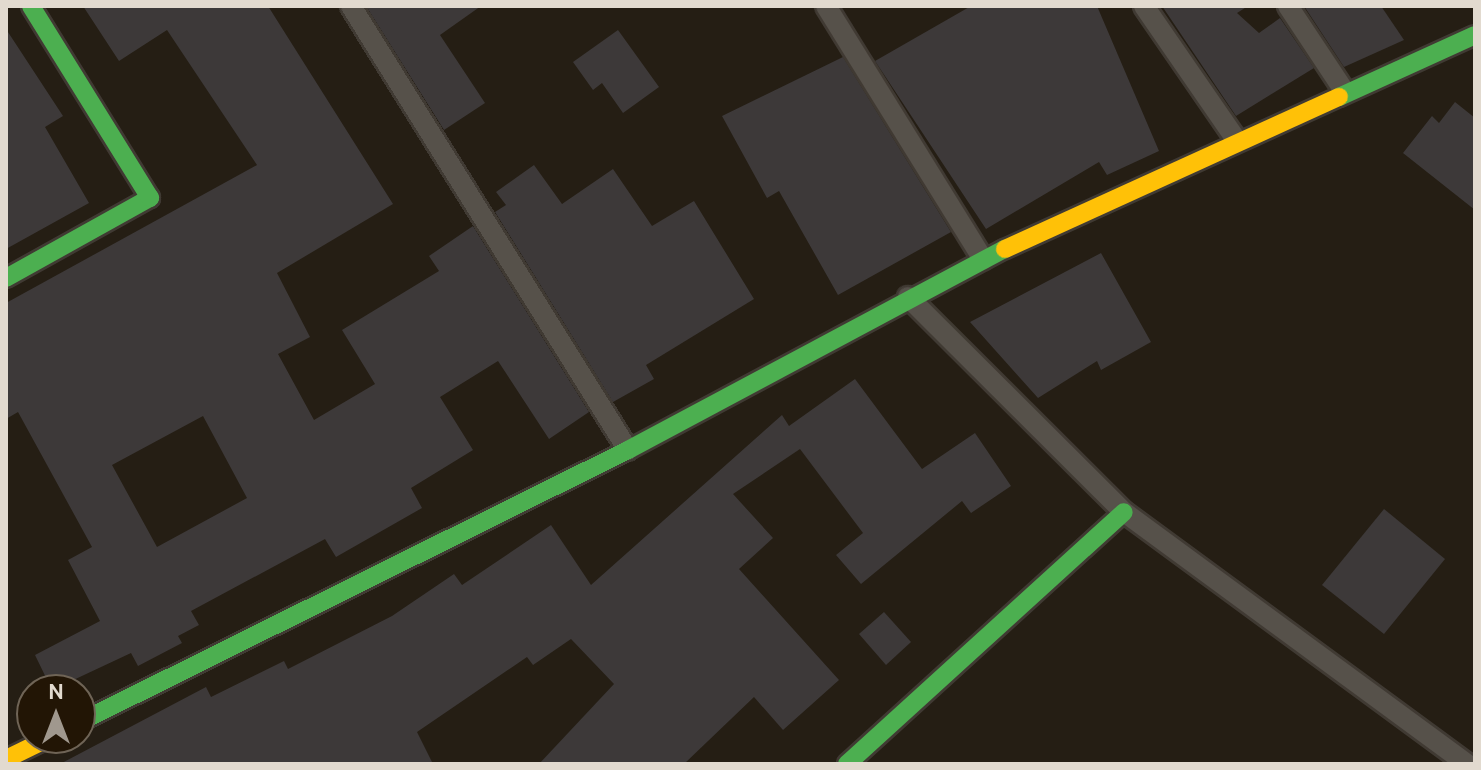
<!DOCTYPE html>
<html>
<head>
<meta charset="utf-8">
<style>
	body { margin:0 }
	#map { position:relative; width:1481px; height:770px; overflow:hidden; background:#251e14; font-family:Cabin,sans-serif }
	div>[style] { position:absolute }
	.building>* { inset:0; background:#3d3939 }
	.roads { filter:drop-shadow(2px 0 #403a33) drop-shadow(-2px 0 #403a33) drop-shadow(0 2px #403a33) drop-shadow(0 -2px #403a33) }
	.lane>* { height:20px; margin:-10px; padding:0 10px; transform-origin:10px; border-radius:10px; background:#56514a }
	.fast>* { height:18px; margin:-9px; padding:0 9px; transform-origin:9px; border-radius:9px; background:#4caf50 }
	.slow>* { height:18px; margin:-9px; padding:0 9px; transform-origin:9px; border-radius:9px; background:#ffc107 }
	span { translate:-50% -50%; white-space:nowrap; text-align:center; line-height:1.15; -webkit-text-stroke:8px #221505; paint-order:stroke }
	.frame { position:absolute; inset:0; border:8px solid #e2dacf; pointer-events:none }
	.north { position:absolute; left:16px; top:674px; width:80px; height:80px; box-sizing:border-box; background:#221505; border:2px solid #6f6456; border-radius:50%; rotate:0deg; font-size:22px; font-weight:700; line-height:32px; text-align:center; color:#e2dacf }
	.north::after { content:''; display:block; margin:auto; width:28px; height:36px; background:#a0988e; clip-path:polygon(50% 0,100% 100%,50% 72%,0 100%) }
</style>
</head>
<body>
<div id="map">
	<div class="building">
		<div style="clip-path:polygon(evenodd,83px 6px,268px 6px,393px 204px,277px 273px,310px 337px,278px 354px,314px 420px,375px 384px,342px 330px,439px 271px,429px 256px,473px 226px,589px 412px,549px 439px,498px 361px,440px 397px,473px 450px,411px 488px,422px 508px,336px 557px,325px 539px,191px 611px,199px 625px,178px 636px,182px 643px,138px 666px,131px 653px,52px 690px,35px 655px,100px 621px,68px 560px,92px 547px,18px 412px,6px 419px,6px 303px,257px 165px,167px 30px,119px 61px,83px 6px,203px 416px,247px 498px,157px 547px,112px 465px,203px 416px)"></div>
		<div style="clip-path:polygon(366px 6px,481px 6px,440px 35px,485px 103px,444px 130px)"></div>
		<div style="clip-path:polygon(971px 6px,1097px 6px,1159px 151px,1107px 175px,1099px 162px,986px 229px,875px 61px)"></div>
		<div style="clip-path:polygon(1162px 6px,1248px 6px,1237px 13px,1259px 33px,1280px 18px,1314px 68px,1236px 116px)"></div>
		<div style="clip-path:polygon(1304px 6px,1381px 6px,1404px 40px,1344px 67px)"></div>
		<div style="clip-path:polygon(6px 29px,63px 116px,45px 127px,89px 203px,6px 249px)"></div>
		<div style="clip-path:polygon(618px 30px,659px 87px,623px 113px,602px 83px,593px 90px,573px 62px)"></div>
		<div style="clip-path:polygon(843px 57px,951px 232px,838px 295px,779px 191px,767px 198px,722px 116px)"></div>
		<div style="clip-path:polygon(1455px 102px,1475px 118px,1475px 210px,1403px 153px,1432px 116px,1439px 123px)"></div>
		<div style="clip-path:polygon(534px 165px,562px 204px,613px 169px,652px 226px,694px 201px,754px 299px,646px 365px,654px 379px,613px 402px,495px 212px,506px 205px,496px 192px)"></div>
		<div style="clip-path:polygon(1101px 253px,1151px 342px,1101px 370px,1097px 361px,1038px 398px,970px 322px)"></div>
		<div style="clip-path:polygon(855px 379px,922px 469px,975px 433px,1011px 486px,971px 513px,962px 501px,861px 584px,836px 555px,863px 533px,800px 449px,733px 494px,773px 538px,739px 569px,839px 680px,783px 730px,754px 697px,684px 764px,539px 764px,614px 684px,571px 639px,533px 665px,527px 657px,417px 732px,433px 764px,60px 764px,206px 687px,211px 697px,284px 661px,288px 669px,392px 616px,454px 574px,462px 585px,551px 525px,591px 585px,782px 415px,789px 426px)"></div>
		<div style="clip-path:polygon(1384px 509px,1445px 559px,1384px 634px,1322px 585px)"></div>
		<div style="clip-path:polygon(884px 612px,911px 642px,886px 665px,859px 634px)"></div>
	</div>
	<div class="roads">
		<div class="lane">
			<div style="left:351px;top:6px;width:523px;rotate:58.04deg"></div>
			<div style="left:826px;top:6px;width:298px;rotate:58.2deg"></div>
			<div style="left:1144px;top:6px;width:160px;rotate:55.4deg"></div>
			<div style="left:1288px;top:6px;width:100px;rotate:56.5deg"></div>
			<div style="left:908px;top:297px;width:305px;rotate:44.9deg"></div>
			<div style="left:1124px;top:512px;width:426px;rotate:36.3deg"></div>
		</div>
		<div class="fast">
			<div style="left:1339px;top:97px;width:149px;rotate:-24.5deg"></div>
			<div style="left:6px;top:278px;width:165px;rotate:-29.1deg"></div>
			<div style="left:150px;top:198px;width:226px;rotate:-121.8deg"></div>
			<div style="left:80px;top:722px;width:612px;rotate:-26.4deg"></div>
			<div style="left:628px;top:450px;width:427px;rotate:-28.1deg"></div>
			<div style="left:847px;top:764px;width:374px;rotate:-42.3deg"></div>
		</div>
		<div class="slow">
			<div style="left:1005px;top:249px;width:367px;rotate:-24.5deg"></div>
			<div style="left:6px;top:759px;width:48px;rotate:-26deg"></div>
		</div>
	</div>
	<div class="frame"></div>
	<div class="north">N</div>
</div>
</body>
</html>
